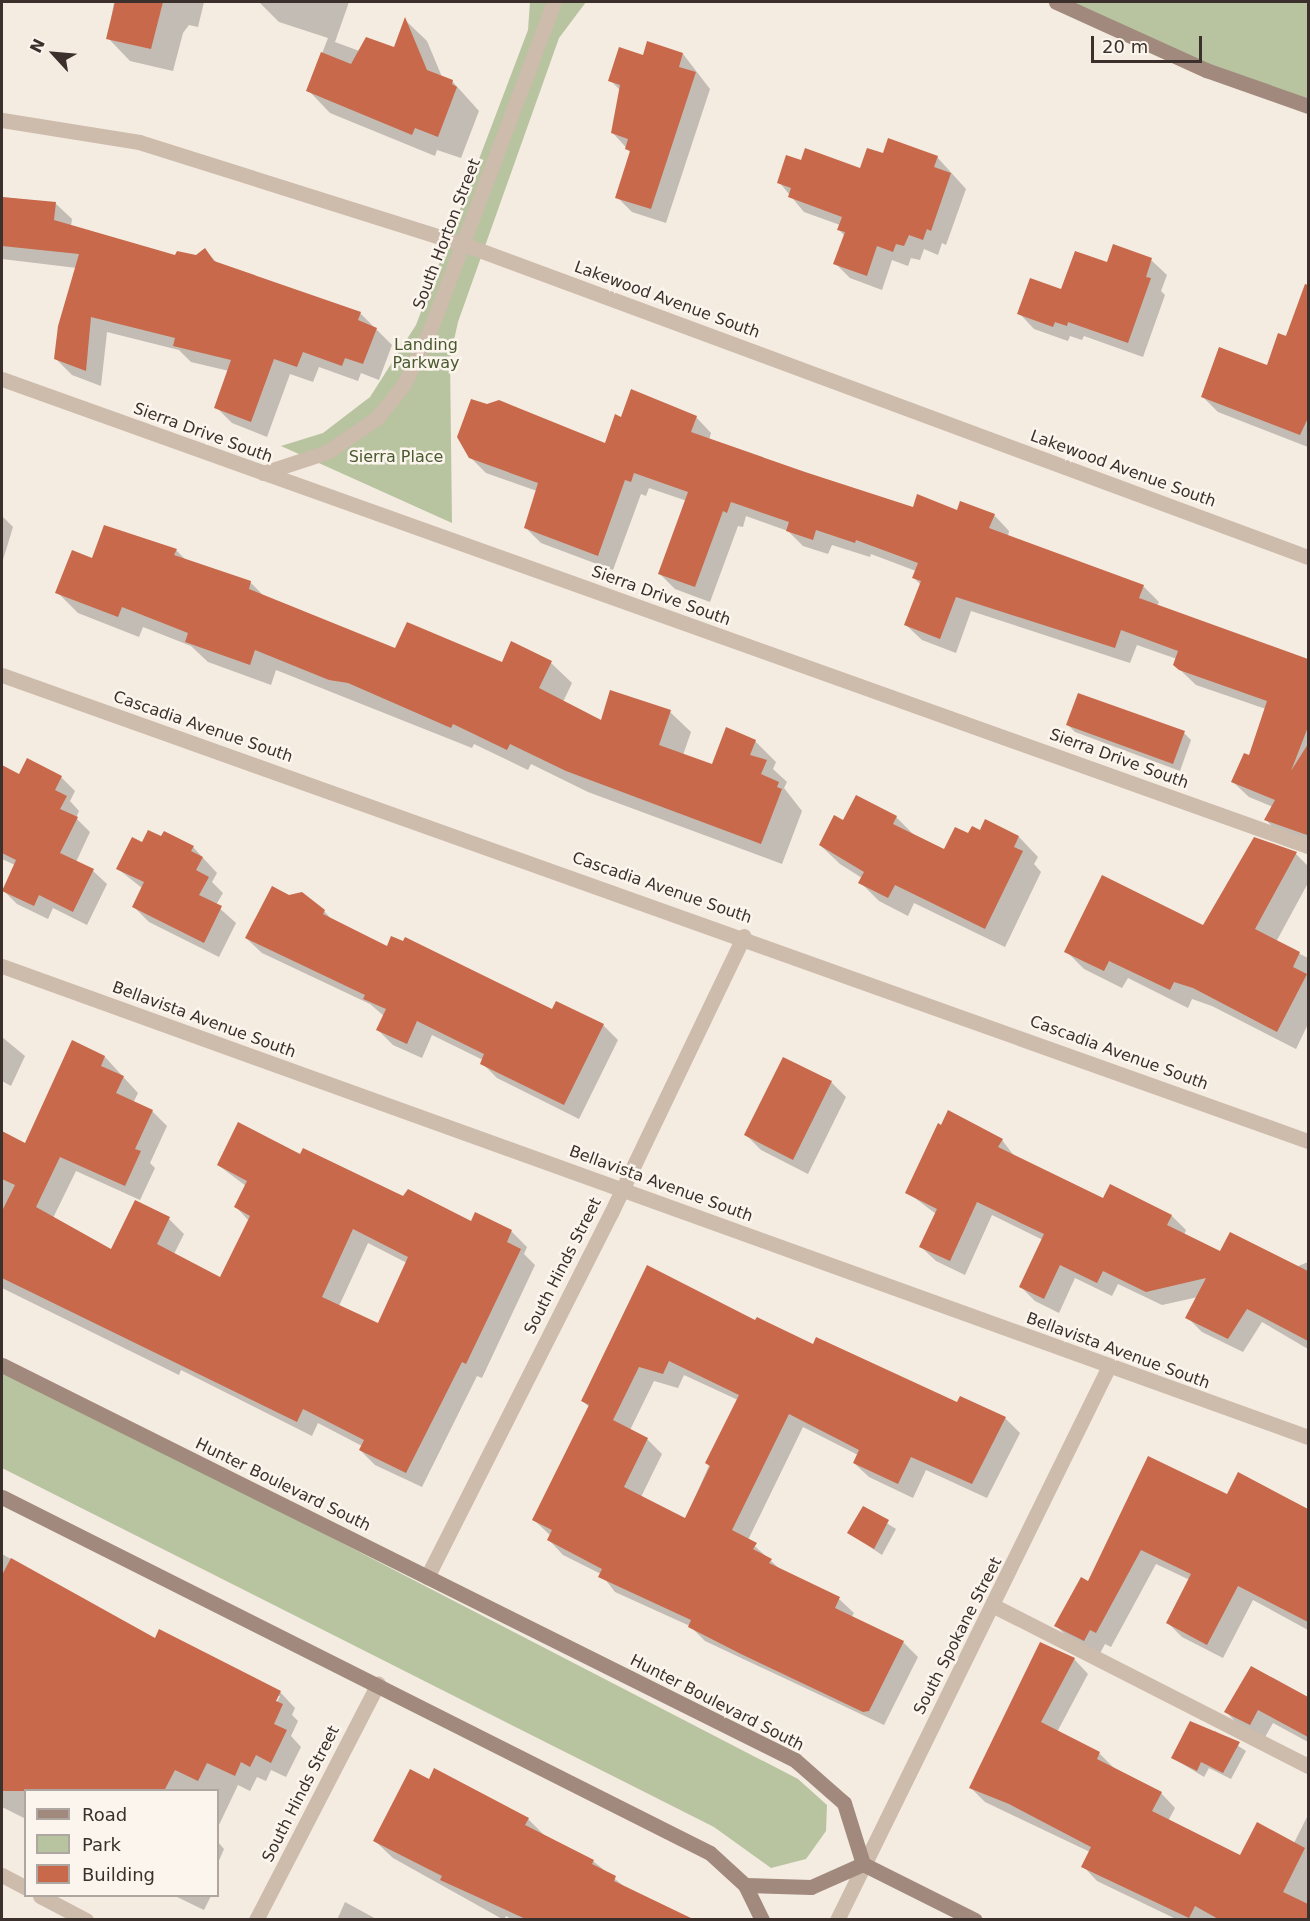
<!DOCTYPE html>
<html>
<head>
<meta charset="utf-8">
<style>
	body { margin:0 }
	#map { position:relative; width:1310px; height:1921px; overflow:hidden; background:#f4ebe1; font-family:"DejaVu Sans",sans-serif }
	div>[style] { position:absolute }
	.green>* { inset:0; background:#b8c4a0 }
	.shadow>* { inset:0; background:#0003 }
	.building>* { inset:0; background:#c8694b }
	.lane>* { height:15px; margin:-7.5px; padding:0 7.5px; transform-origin:7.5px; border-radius:7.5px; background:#cdbbac }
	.street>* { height:15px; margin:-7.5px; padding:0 7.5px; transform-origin:7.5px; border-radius:7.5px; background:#cdbbac }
	.secondary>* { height:15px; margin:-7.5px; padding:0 7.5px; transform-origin:7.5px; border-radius:7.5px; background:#a18a7d }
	span { translate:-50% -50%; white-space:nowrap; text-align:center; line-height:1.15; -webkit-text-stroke:5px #fbf5ee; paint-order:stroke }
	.street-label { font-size:16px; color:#3b302b }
	.park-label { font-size:16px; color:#4a5a2e }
	.frame { position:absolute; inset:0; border:3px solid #3b302b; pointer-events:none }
	.legend { position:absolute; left:24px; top:1789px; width:195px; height:108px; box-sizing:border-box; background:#fbf5ee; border:2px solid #aea6a0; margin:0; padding:8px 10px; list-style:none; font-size:18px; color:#3b302b }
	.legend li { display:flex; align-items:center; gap:12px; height:30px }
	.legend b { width:30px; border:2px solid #aea6a0 }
	.north { position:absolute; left:24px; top:24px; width:60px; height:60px; -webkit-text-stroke:4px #fbf5ee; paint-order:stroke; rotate:296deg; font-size:16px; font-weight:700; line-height:24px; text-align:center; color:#3b302b }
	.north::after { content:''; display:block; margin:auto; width:21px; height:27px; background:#3b302b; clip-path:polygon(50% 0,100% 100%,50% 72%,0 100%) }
	.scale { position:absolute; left:1091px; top:36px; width:111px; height:27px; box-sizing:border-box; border:3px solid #3b302b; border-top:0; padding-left:8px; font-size:18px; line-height:21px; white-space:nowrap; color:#3b302b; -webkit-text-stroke:4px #fbf5ee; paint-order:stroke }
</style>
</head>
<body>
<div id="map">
	<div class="green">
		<div style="clip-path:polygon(530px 2px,586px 2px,559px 38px,458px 322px,450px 358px,452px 523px,281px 446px,323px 433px,370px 397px,416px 325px,528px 30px)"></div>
		<div style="clip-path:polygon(1056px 2px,1308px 2px,1308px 106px)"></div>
		<div style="clip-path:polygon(2px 1367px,798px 1779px,827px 1805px,826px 1831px,806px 1859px,771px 1868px,714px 1827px,2px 1468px)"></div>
	</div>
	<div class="shadow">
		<div style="clip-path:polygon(114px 2px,204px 2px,198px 27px,189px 25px,183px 33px,173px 71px,130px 61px,108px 38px)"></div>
		<div style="clip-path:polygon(259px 2px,349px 2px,335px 42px,362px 52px,395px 49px,405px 20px,427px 41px,442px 77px,452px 81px,479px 111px,461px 158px,437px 150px,435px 156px,330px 113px,308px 90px,328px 38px,279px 22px)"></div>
		<div style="clip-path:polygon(683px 54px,710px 89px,666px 223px,632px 212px,617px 197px,631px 153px,612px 132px,621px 91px,610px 80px,644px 57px)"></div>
		<div style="clip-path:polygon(884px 155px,937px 157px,966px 189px,946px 245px,942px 243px,938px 255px,924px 249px,920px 260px,911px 258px,908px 266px,892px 260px,882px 290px,850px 278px,835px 263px,845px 236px,839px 230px,840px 225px,804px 212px,779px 182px,802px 162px,861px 170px)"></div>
		<div style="clip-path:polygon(2px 197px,55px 203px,72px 219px,71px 226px,177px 257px,196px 257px,205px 250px,219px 265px,360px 313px,392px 345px,379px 380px,361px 373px,358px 381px,319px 367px,313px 382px,290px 374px,267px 437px,232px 423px,216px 407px,229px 371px,191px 362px,179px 350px,107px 332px,101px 386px,72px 375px,55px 358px,77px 268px,2px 259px)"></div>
		<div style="clip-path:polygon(1151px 260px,1167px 275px,1161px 291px,1165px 295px,1143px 357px,1084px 336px,1082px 340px,1070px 336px,1068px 341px,1034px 329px,1019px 313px,1108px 264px)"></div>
		<div style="clip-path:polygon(1291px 326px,1308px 332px,1308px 447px,1218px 412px,1203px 397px,1268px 367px)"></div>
		<div style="clip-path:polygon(696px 417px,711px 433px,709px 440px,914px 509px,994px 515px,1009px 531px,1008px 536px,1143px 586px,1159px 602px,1157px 606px,1308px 670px,1308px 845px,1281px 835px,1266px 820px,1273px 807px,1249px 797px,1233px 782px,1250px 757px,1266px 709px,1196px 685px,1175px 665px,1177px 659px,1137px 645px,1130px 663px,971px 611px,956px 653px,922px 640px,906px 625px,921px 585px,914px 578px,916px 571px,871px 554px,870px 557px,832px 545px,828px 554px,803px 546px,788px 531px,746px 516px,743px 527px,738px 526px,710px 602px,675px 589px,660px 574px,687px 501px,649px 488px,646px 496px,641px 494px,613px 570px,541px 543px,526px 528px,537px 491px,486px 473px,470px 457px,606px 445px,622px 418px)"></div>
		<div style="clip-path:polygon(2px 516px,13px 527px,2px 563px)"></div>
		<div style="clip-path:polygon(176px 550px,188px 562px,250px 582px,265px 597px,396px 650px,502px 664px,512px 643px,551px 663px,572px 683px,563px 702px,601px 723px,670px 712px,691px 732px,683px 755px,713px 766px,755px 741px,776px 762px,773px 769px,787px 782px,784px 788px,802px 811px,782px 864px,588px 792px,531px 764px,528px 770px,474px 744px,472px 748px,276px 670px,271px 685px,208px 662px,191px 646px,143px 627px,139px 637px,78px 613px,57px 592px,92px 560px)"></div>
		<div style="clip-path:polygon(1068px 725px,1184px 733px,1191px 740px,1180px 771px,1075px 732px)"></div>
		<div style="clip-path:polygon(8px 770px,20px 776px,61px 777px,75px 791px,70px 801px,79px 811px,76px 818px,90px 832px,76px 862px,93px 871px,107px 884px,87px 925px,53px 908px,48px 919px,17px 904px,3px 890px,15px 865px,2px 859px,2px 784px)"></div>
		<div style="clip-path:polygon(856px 798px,896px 817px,916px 837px,944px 851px,981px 832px,986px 821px,1019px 837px,1038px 857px,1034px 864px,1041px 872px,1005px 947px,914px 903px,908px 916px,879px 901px,860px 882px,862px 878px,840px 864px,820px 845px,844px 822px)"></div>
		<div style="clip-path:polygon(164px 833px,193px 847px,217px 873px,212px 882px,223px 893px,216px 905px,236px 923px,219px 957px,149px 922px,134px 907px,142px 888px,118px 869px,143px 844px,162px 838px)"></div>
		<div style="clip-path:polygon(1255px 839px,1296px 854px,1308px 866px,1308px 883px,1276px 942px,1308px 958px,1308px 1024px,1296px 1049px,1212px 1006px,1192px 999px,1188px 1008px,1128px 978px,1122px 988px,1084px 969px,1066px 951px,1203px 927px)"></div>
		<div style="clip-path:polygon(324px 911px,333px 921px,388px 948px,553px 1011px,603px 1025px,618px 1040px,579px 1119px,497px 1078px,482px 1063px,483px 1060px,432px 1035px,422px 1058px,393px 1045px,378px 1030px,384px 1016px,370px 1004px,262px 953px,246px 938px)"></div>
		<div style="clip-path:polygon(2px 1037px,25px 1056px,11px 1086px,2px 1081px)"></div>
		<div style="clip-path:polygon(evenodd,73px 1042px,105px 1057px,138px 1093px,133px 1103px,152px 1111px,167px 1126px,150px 1163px,155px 1168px,140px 1200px,76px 1171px,53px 1218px,112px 1251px,169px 1219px,184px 1234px,174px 1254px,221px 1279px,249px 1221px,236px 1207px,246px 1186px,218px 1165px,301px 1156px,472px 1223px,476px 1214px,512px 1232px,527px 1247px,524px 1254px,535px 1265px,482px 1378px,477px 1376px,422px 1487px,375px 1465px,360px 1450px,362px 1446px,318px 1423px,312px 1436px,181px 1370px,179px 1375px,2px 1288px,2px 1133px,26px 1145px,73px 1042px,368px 1243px,407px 1263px,379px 1325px,339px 1306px,368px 1243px)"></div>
		<div style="clip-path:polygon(831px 1082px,846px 1097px,808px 1174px,761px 1150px,746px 1135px)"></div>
		<div style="clip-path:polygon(1002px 1140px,1015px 1157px,1104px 1200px,1172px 1216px,1186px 1230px,1184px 1235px,1221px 1253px,1296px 1267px,1308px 1262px,1308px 1349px,1262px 1322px,1243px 1352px,1202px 1332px,1187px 1317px,1198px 1297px,1162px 1305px,1118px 1284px,1112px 1296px,1075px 1278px,1059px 1313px,1035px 1301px,1021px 1287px,1043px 1240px,992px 1215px,965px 1275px,936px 1261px,921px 1247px,936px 1214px,907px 1192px)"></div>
		<div style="clip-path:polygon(evenodd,647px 1267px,756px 1322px,957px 1404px,960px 1398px,1005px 1418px,1020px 1433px,987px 1498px,926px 1470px,913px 1498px,869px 1477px,854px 1463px,858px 1455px,803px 1427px,748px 1540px,782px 1571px,839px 1599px,854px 1613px,851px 1618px,903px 1642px,918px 1657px,884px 1725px,705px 1641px,690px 1626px,615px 1592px,601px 1574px,563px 1555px,549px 1540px,551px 1536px,534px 1520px,590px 1408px,583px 1401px,647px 1267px,684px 1375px,738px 1400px,685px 1520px,641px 1497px,662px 1454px,647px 1439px,630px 1430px,654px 1381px,678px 1388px,684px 1375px)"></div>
		<div style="clip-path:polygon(1149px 1458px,1227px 1496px,1301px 1506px,1308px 1514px,1308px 1630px,1253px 1600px,1223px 1658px,1182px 1637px,1168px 1623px,1190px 1580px,1156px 1564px,1111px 1647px,1105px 1644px,1099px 1655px,1071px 1640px,1056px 1626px,1089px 1583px)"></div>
		<div style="clip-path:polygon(863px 1508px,896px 1529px,882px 1555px,849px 1533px)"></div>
		<div style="clip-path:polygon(evenodd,2px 1554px,156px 1640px,280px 1692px,295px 1708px,292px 1715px,298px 1721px,291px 1736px,301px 1747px,286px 1777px,271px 1770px,266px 1781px,257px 1777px,250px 1791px,238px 1785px,218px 1827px,218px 1790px,26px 1790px,26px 1819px,2px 1807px,2px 1554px,277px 1696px,280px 1696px,274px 1708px,277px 1696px)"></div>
		<div style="clip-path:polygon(1074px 1659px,1088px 1674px,1057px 1732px,1100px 1754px,1114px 1768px,1161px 1793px,1175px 1808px,1168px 1821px,1241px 1857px,1294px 1843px,1308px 1815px,1308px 1920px,1178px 1920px,1097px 1881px,1083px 1866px,1090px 1852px,985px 1802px,971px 1788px)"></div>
		<div style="clip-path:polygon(1252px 1668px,1308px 1698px,1308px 1742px,1273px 1723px,1264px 1739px,1240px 1726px,1226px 1712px)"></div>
		<div style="clip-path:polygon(1215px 1731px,1246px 1751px,1231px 1779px,1209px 1768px,1204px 1777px,1173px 1758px)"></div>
		<div style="clip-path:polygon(528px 1819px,546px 1837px,593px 1861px,626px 1888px,687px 1920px,513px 1920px,506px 1916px,504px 1920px,393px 1858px,375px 1841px)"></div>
		<div style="clip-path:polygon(218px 1842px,224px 1849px,218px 1863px)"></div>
		<div style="clip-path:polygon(175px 1896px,211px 1896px,204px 1910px)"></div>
		<div style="clip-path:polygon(345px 1902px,378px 1920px,337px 1920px)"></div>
	</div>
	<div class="building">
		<div style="clip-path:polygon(115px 2px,163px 2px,151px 49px,106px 39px)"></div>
		<div style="clip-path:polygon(405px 17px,427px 70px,453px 80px,452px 84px,457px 87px,438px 137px,415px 128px,412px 135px,306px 91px,321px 52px,351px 64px,366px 37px,394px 47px)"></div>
		<div style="clip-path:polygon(647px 41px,683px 53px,679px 67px,696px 72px,651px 209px,615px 198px,630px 151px,625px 149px,628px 139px,611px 133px,620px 85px,608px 81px,619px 47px,643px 55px)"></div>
		<div style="clip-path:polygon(888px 138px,938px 156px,934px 167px,951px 173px,931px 231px,927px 229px,923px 240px,909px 235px,904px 246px,896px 244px,893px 252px,877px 246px,867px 276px,833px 264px,845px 232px,837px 230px,842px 217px,788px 197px,791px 188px,777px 183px,786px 155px,801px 160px,805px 148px,860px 168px,867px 148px,883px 153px)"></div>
		<div style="clip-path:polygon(2px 197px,56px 202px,54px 220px,175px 255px,177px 251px,196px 255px,205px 248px,214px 261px,361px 312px,358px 320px,377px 328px,363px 364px,345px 358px,342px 366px,303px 352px,297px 367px,274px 359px,251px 422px,214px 408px,231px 360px,173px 346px,175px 338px,91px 317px,86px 371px,54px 359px,58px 326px,79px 254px,2px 246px)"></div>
		<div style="clip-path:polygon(1113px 244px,1152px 258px,1146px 277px,1151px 278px,1128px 343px,1068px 322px,1067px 326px,1055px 322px,1053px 327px,1017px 314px,1030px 278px,1061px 289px,1075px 251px,1107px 262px)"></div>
		<div style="clip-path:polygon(1305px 284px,1308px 285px,1308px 418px,1300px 435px,1201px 397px,1219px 347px,1267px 365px,1278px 333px,1286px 336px)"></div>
		<div style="clip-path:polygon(631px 389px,697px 416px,691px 432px,805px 472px,913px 507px,917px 494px,957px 510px,960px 501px,995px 514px,989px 528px,1144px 585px,1139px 598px,1308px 659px,1308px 727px,1291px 771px,1308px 744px,1307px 835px,1264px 820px,1275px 800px,1231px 782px,1244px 753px,1249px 755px,1267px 701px,1179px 670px,1173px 665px,1178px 651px,1121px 630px,1115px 648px,956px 597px,940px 639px,904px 625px,921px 581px,912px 578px,918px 563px,856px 540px,855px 543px,816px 530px,813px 540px,786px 531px,789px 522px,731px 502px,727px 513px,723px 511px,695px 587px,658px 574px,688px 492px,634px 473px,631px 482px,625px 480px,598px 556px,524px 528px,538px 483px,469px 458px,457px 437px,471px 399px,487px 404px,499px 400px,605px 443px,615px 414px,621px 417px)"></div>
		<div style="clip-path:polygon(104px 525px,177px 549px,174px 555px,251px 581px,249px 589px,395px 648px,407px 622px,502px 662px,511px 641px,552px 661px,539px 688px,601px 720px,610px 690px,671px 710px,659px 745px,712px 764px,726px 727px,756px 740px,750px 755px,767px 760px,761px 774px,779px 782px,777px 787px,782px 789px,761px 844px,566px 771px,510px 744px,507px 750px,453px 724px,451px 728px,348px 683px,329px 680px,255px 650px,250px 665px,185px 642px,188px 633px,122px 607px,118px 617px,55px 593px,72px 550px,92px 558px)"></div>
		<div style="clip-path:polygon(1078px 693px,1185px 731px,1173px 764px,1066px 725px)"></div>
		<div style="clip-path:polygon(27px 758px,62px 776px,55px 790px,67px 796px,60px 809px,78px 817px,60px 853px,94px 869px,73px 912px,39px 895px,34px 906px,2px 891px,16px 860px,2px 853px,2px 765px,19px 774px)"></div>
		<div style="clip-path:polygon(856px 795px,897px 816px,893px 824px,944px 849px,955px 827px,968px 833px,972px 826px,980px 830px,985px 819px,1019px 836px,1014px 847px,1023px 851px,985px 929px,895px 885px,888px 898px,858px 883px,864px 872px,819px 845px,834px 815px,843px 820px)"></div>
		<div style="clip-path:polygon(148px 830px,161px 836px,164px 831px,194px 846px,191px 851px,203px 857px,196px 870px,209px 877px,199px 895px,222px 906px,204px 943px,132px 907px,144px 882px,116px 869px,132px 837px,142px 842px)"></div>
		<div style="clip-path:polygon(1254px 837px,1297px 852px,1255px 929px,1300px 952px,1293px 967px,1307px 974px,1277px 1032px,1193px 988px,1174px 982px,1170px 990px,1109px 961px,1104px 971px,1064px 952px,1102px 875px,1203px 925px)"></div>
		<div style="clip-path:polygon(272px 886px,289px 895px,302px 892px,325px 910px,323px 914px,387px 946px,391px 936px,403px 941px,405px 937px,552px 1009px,556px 1001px,604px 1024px,564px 1105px,480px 1064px,484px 1054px,417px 1021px,407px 1044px,376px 1030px,386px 1009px,363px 999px,365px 995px,245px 938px)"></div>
		<div style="clip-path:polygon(evenodd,72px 1040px,105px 1056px,101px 1066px,124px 1076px,116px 1093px,153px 1110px,135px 1149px,141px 1151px,125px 1186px,60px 1157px,36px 1207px,111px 1249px,135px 1200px,170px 1217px,157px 1244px,220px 1277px,250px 1216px,234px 1207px,247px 1181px,217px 1165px,238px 1122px,300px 1154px,303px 1148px,403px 1196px,408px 1189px,471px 1221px,475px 1212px,512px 1230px,507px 1242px,521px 1249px,466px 1364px,462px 1362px,406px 1473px,359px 1450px,364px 1440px,303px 1409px,297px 1422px,2px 1278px,2px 1211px,15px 1185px,2px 1179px,2px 1131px,25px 1143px,72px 1040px,353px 1229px,408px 1257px,378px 1323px,322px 1297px,353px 1229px)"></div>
		<div style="clip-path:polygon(783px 1057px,832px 1081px,793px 1160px,744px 1135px)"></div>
		<div style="clip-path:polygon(948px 1110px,1003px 1139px,998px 1147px,1103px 1198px,1110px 1184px,1172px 1215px,1167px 1225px,1220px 1251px,1230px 1232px,1308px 1271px,1308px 1341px,1247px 1309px,1228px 1339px,1185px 1318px,1206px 1278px,1146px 1292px,1103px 1271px,1097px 1283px,1060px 1265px,1044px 1299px,1019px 1287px,1044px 1234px,977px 1202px,950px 1261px,919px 1247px,937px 1209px,905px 1193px,938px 1123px,941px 1125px)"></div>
		<div style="clip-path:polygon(evenodd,647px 1265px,755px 1320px,757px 1317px,813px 1344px,816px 1337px,957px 1402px,960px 1396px,1006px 1417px,972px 1484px,911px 1457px,898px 1484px,853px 1463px,859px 1450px,789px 1414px,732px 1530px,757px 1543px,753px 1549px,772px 1559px,769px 1563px,840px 1597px,835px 1608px,904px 1641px,869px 1711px,863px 1712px,741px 1654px,688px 1627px,691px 1620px,598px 1577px,602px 1569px,547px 1540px,552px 1530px,532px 1520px,589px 1405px,581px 1401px,647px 1265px,669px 1361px,739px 1395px,705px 1463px,710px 1466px,685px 1518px,624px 1487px,648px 1438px,613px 1420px,639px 1367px,663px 1374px,669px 1361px)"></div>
		<div style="clip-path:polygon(1148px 1456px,1227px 1494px,1238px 1472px,1308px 1509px,1308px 1622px,1238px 1586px,1207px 1645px,1166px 1623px,1191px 1574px,1141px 1550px,1096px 1633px,1090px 1630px,1084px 1641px,1054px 1626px,1081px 1577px,1088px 1581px)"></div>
		<div style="clip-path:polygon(863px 1506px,889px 1520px,874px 1549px,847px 1533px)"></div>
		<div style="clip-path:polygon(11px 1558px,155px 1638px,159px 1629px,281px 1691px,276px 1701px,283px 1704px,274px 1724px,287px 1730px,271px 1763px,256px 1755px,250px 1767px,241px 1762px,235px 1776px,207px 1763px,198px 1781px,175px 1770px,164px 1791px,2px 1791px,2px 1575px)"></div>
		<div style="clip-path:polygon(1040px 1642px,1075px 1658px,1041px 1722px,1100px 1752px,1097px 1759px,1162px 1792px,1152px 1811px,1240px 1855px,1257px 1822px,1305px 1848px,1283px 1892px,1308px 1904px,1308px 1920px,1220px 1920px,1195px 1906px,1189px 1918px,1081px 1867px,1091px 1847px,1009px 1804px,969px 1788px)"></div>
		<div style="clip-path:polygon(1251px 1666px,1308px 1697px,1308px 1737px,1258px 1710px,1250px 1725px,1224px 1712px)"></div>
		<div style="clip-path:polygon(1190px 1721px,1240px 1742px,1223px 1773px,1201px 1762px,1197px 1771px,1171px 1758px)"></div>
		<div style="clip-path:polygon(434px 1768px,529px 1818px,525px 1825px,594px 1860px,592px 1864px,616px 1876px,614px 1881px,695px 1920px,528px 1920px,440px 1880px,442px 1876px,373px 1841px,410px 1769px,429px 1779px)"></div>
	</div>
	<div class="lane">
		<div style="left:994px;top:1606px;width:352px;rotate:27deg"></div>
	</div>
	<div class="street">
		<div style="left:2px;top:120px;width:139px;rotate:9.1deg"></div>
		<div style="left:139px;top:142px;width:340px;rotate:17.5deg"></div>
		<div style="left:463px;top:244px;width:901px;rotate:20.33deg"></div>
		<div style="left:2px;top:379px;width:1387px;rotate:19.68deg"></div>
		<div style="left:263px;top:473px;width:67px;rotate:-18.2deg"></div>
		<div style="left:327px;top:452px;width:60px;rotate:-34.2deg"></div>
		<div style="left:377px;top:418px;width:43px;rotate:-51.5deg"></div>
		<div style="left:404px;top:384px;width:60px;rotate:-64.3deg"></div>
		<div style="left:430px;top:330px;width:351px;rotate:-69.3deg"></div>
		<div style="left:2px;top:675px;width:1387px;rotate:19.64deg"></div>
		<div style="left:2px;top:966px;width:1388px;rotate:19.83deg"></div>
		<div style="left:427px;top:1577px;width:408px;rotate:-63.2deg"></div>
		<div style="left:611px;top:1213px;width:307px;rotate:-64.4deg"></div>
		<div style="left:2px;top:1875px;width:27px;rotate:28deg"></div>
		<div style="left:40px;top:1896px;width:52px;rotate:27.6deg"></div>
		<div style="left:256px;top:1920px;width:266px;rotate:-62.7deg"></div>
		<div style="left:837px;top:1920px;width:615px;rotate:-63.85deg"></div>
	</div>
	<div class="secondary">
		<div style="left:1056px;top:2px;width:165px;rotate:24.4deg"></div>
		<div style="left:1206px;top:70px;width:108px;rotate:19.4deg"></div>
		<div style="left:2px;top:1365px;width:886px;rotate:26.48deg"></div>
		<div style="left:795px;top:1760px;width:65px;rotate:41.3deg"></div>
		<div style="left:844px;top:1803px;width:64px;rotate:72.7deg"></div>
		<div style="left:2px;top:1497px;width:792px;rotate:26.69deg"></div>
		<div style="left:710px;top:1853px;width:47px;rotate:42.4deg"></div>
		<div style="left:745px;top:1885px;width:66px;rotate:1.7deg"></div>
		<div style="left:811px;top:1887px;width:57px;rotate:-23.9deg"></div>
		<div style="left:863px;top:1864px;width:125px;rotate:26.6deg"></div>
		<div style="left:745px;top:1885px;width:39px;rotate:64deg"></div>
	</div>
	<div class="street-label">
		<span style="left:447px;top:234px;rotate:-69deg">South Horton Street</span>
		<span style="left:667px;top:300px;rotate:20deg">Lakewood Avenue South</span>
		<span style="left:203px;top:433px;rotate:20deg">Sierra Drive South</span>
		<span style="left:1123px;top:469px;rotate:20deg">Lakewood Avenue South</span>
		<span style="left:661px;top:596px;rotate:20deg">Sierra Drive South</span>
		<span style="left:203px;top:727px;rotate:19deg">Cascadia Avenue South</span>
		<span style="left:1119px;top:759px;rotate:20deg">Sierra Drive South</span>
		<span style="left:662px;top:888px;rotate:19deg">Cascadia Avenue South</span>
		<span style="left:204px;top:1020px;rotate:20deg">Bellavista Avenue South</span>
		<span style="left:1119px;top:1053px;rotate:20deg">Cascadia Avenue South</span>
		<span style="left:661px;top:1184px;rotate:20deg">Bellavista Avenue South</span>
		<span style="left:563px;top:1266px;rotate:-63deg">South Hinds Street</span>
		<span style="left:1118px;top:1351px;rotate:20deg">Bellavista Avenue South</span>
		<span style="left:283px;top:1485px;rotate:26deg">Hunter Boulevard South</span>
		<span style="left:958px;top:1636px;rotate:-63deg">South Spokane Street</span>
		<span style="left:717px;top:1703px;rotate:27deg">Hunter Boulevard South</span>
		<span style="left:301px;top:1794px;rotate:-63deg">South Hinds Street</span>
	</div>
	<div class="park-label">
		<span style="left:426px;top:354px">Landing<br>Parkway</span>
		<span style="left:396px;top:457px">Sierra Place</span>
	</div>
	<div class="frame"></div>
	<ul class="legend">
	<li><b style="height:8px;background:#a18a7d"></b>Road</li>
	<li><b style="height:16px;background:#b8c4a0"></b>Park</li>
	<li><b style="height:16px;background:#c8694b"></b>Building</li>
	</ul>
	<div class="north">N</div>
	<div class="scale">20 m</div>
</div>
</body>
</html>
